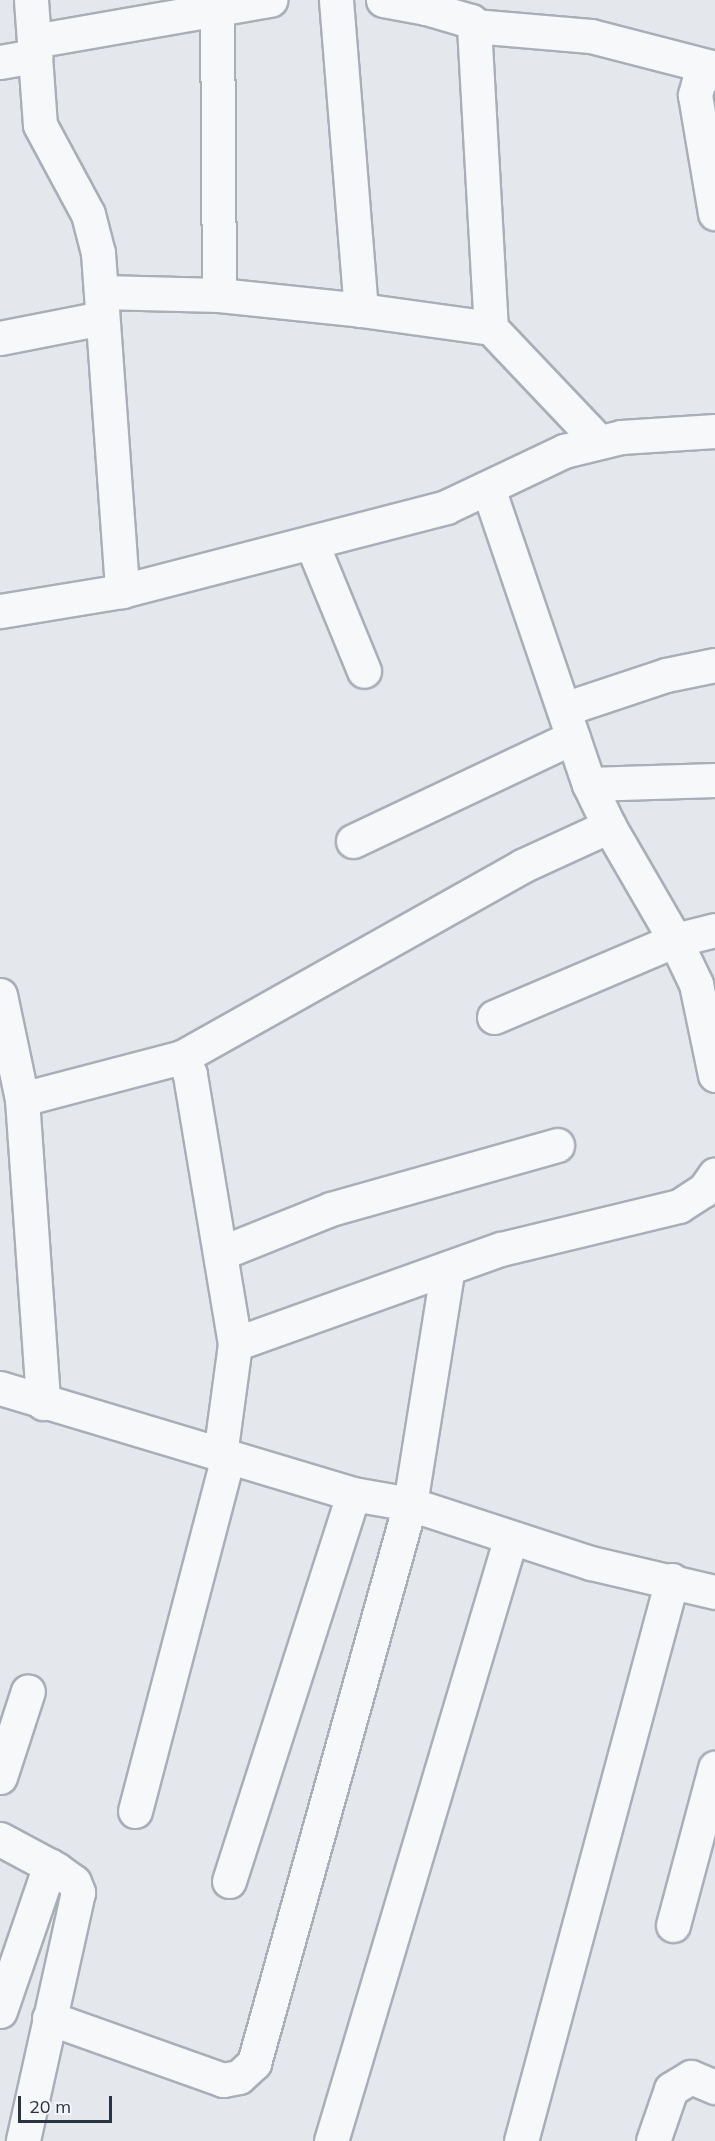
<!DOCTYPE html>
<html>
<head>
<meta charset="utf-8">
<style>
	body { margin:0 }
	#map { position:relative; width:715px; height:2141px; overflow:hidden; background:#e4e7ec; font-family:Mulish,sans-serif }
	div>[style] { position:absolute }
	.roads { filter:drop-shadow(2px 0 #a9aeb7) drop-shadow(-2px 0 #a9aeb7) drop-shadow(0 2px #a9aeb7) drop-shadow(0 -2px #a9aeb7) }
	.street>* { height:33px; margin:-16.5px; padding:0 16.5px; transform-origin:16.5px; border-radius:16.5px; background:#f7f8fa }
	span { translate:-50% -50%; white-space:nowrap; text-align:center; line-height:1.15; -webkit-text-stroke:5px #f4f6f9; paint-order:stroke }
	.scale { position:absolute; left:18px; top:2096px; width:94px; height:27px; box-sizing:border-box; border:3px solid #2b3445; border-top:0; padding-left:8px; font-size:18px; line-height:21px; white-space:nowrap; color:#2b3445; -webkit-text-stroke:4px #f4f6f9; paint-order:stroke }
</style>
</head>
<body>
<div id="map">
	<div class="roads">
		<div class="street">
			<div style="left:31px;top:0;width:125px;rotate:85.9deg"></div>
			<div style="left:40px;top:125px;width:101px;rotate:61.7deg"></div>
			<div style="left:88px;top:214px;width:40px;rotate:75.6deg"></div>
			<div style="left:98px;top:253px;width:339px;rotate:85.9deg"></div>
			<div style="left:336px;top:0;width:311px;rotate:85.4deg"></div>
			<div style="left:361px;top:310px;width:131px;rotate:7.9deg"></div>
			<div style="left:491px;top:328px;width:157px;rotate:46.5deg"></div>
			<div style="left:383px;top:0;width:44px;rotate:10.5deg"></div>
			<div style="left:426px;top:8px;width:8px;rotate:-90deg"></div>
			<div style="left:217px;top:7px;width:288px;rotate:89.6deg"></div>
			<div style="left:426px;top:8px;width:47px;rotate:16.1deg"></div>
			<div style="left:471px;top:21px;width:6px;rotate:59deg"></div>
			<div style="left:474px;top:26px;width:302px;rotate:86.8deg"></div>
			<div style="left:474px;top:26px;width:117px;rotate:4.9deg"></div>
			<div style="left:591px;top:36px;width:128px;rotate:14.5deg"></div>
			<div style="left:34px;top:41px;width:240px;rotate:-9.9deg"></div>
			<div style="left:0;top:62px;width:36px;rotate:-10deg"></div>
			<div style="left:715px;top:70px;width:19px;rotate:148deg"></div>
			<div style="left:699px;top:80px;width:16px;rotate:105deg"></div>
			<div style="left:695px;top:95px;width:120px;rotate:80.4deg"></div>
			<div style="left:102px;top:292px;width:117px;rotate:1.5deg"></div>
			<div style="left:219px;top:295px;width:143px;rotate:6deg"></div>
			<div style="left:0;top:338px;width:104px;rotate:-11.1deg"></div>
			<div style="left:488px;top:488px;width:313px;rotate:71.2deg"></div>
			<div style="left:589px;top:784px;width:126px;rotate:-1.8deg"></div>
			<div style="left:312px;top:544px;width:137px;rotate:67.7deg"></div>
			<div style="left:0;top:611px;width:124px;rotate:-9.3deg"></div>
			<div style="left:122px;top:591px;width:335px;rotate:-14.5deg"></div>
			<div style="left:446px;top:507px;width:131px;rotate:-25.4deg"></div>
			<div style="left:564px;top:451px;width:59px;rotate:-13.8deg"></div>
			<div style="left:621px;top:437px;width:94px;rotate:-3.7deg"></div>
			<div style="left:564px;top:709px;width:108px;rotate:-18.4deg"></div>
			<div style="left:666px;top:675px;width:50px;rotate:-11.5deg"></div>
			<div style="left:353px;top:841px;width:243px;rotate:-25.3deg"></div>
			<div style="left:715px;top:930px;width:41px;rotate:166deg"></div>
			<div style="left:675px;top:940px;width:49px;rotate:64.5deg"></div>
			<div style="left:696px;top:984px;width:93px;rotate:78.2deg"></div>
			<div style="left:0;top:995px;width:106px;rotate:78.1deg"></div>
			<div style="left:22px;top:1099px;width:165px;rotate:-14.7deg"></div>
			<div style="left:494px;top:1017px;width:197px;rotate:-23deg"></div>
			<div style="left:675px;top:940px;width:132px;rotate:-120.1deg"></div>
			<div style="left:22px;top:1099px;width:305px;rotate:86deg"></div>
			<div style="left:221px;top:1253px;width:118px;rotate:-21.8deg"></div>
			<div style="left:331px;top:1209px;width:235px;rotate:-15.8deg"></div>
			<div style="left:235px;top:1344px;width:282px;rotate:-19.7deg"></div>
			<div style="left:501px;top:1249px;width:183px;rotate:-13.6deg"></div>
			<div style="left:679px;top:1206px;width:30px;rotate:-33deg"></div>
			<div style="left:704px;top:1190px;width:19px;rotate:-55deg"></div>
			<div style="left:0;top:1388px;width:369px;rotate:16.7deg"></div>
			<div style="left:353px;top:1494px;width:58px;rotate:10deg"></div>
			<div style="left:410px;top:1504px;width:190px;rotate:18.1deg"></div>
			<div style="left:591px;top:1563px;width:127px;rotate:13.2deg"></div>
			<div style="left:220px;top:1455px;width:112px;rotate:-82.3deg"></div>
			<div style="left:235px;top:1344px;width:274px;rotate:-99.5deg"></div>
			<div style="left:190px;top:1074px;width:19px;rotate:-115deg"></div>
			<div style="left:182px;top:1057px;width:390px;rotate:-29.3deg"></div>
			<div style="left:522px;top:866px;width:96px;rotate:-24.7deg"></div>
			<div style="left:609px;top:826px;width:47px;rotate:-115.5deg"></div>
			<div style="left:0;top:1777px;width:90px;rotate:-72deg"></div>
			<div style="left:135px;top:1811px;width:366px;rotate:-75.3deg"></div>
			<div style="left:0;top:1839px;width:64px;rotate:28.2deg"></div>
			<div style="left:56px;top:1869px;width:22px;rotate:36deg"></div>
			<div style="left:74px;top:1882px;width:11px;rotate:68deg"></div>
			<div style="left:78px;top:1892px;width:255px;rotate:102.5deg"></div>
			<div style="left:229px;top:1881px;width:406px;rotate:-72.2deg"></div>
			<div style="left:673px;top:1925px;width:163px;rotate:-75deg"></div>
			<div style="left:0;top:2011px;width:154px;rotate:-71.1deg"></div>
			<div style="left:49px;top:2018px;width:185px;rotate:19.6deg"></div>
			<div style="left:223px;top:2080px;width:16px;rotate:-11deg"></div>
			<div style="left:239px;top:2077px;width:21px;rotate:-43deg"></div>
			<div style="left:254px;top:2063px;width:580px;rotate:-74.41deg"></div>
			<div style="left:410px;top:1504px;width:239px;rotate:-80.9deg"></div>
			<div style="left:331px;top:2141px;width:627px;rotate:-73.41deg"></div>
			<div style="left:521px;top:2141px;width:581px;rotate:-74.94deg"></div>
			<div style="left:653px;top:2141px;width:55px;rotate:-70.9deg"></div>
			<div style="left:671px;top:2089px;width:23px;rotate:-31deg"></div>
			<div style="left:691px;top:2077px;width:26px;rotate:23deg"></div>
		</div>
	</div>
	<div class="scale">20 m</div>
</div>
</body>
</html>
